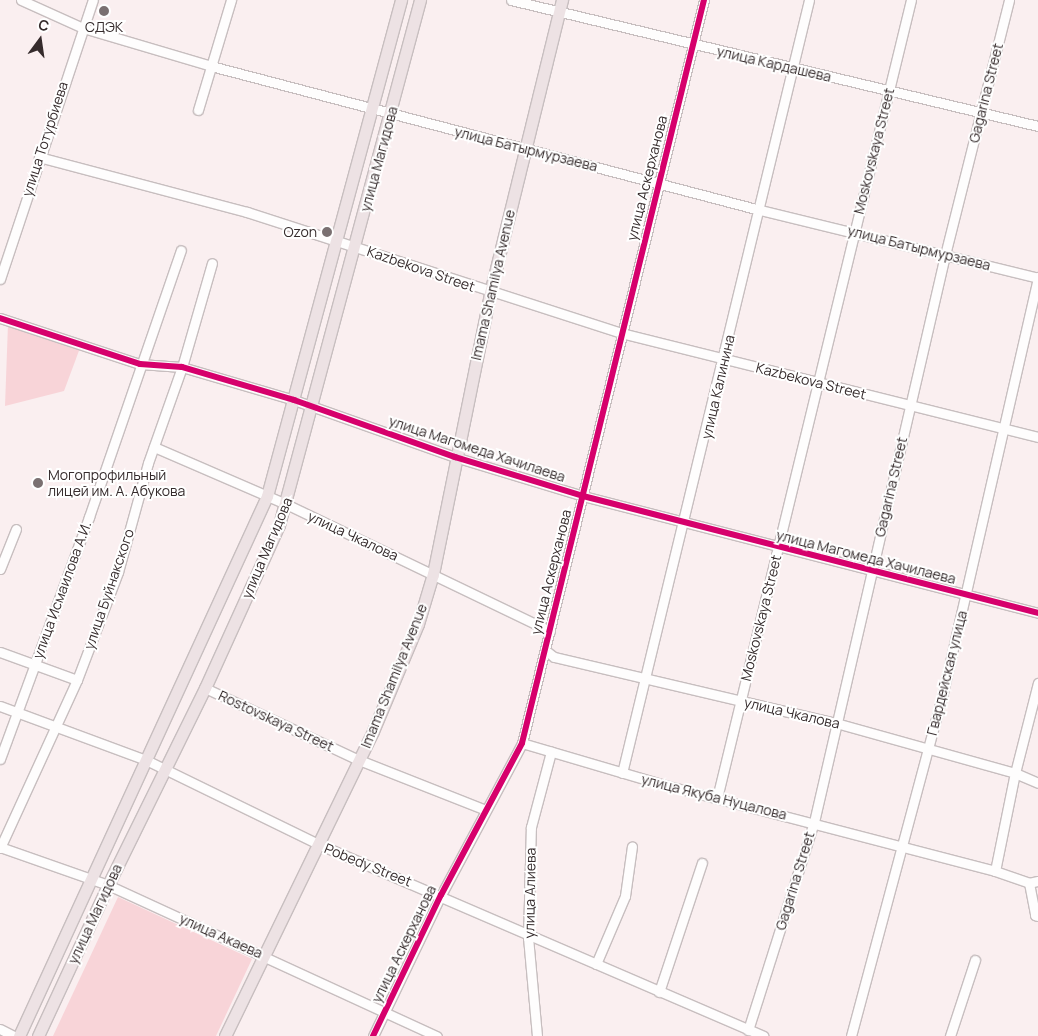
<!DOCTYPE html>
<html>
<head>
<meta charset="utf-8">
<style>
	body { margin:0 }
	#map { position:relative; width:1038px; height:1036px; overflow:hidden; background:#faeff0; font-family:Manrope,sans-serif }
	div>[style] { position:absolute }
	.green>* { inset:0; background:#f8d4d8 }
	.roads { filter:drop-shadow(1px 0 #c7bebf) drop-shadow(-1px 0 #c7bebf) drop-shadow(0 1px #c7bebf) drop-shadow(0 -1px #c7bebf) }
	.minor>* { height:9px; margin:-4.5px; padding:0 4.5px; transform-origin:4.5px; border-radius:4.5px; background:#fefdfd }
	.major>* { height:11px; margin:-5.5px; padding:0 5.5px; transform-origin:5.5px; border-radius:5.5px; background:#ede2e4 }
	.cycleway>* { height:6px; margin:-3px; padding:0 3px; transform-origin:3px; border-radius:3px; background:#d6006c }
	.dots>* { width:14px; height:14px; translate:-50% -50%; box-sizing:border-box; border:2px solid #fff; border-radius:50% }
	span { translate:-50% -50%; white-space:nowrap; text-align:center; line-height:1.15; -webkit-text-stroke:4px #fff; paint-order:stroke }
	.poi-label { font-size:14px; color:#352b2c }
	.right { translate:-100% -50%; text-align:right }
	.left { translate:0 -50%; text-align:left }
	.street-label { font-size:14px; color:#352b2c }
	.north { position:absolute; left:15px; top:15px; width:50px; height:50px; -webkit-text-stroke:4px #fff; paint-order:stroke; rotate:14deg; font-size:14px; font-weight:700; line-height:20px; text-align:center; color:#352b2c }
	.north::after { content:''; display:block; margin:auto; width:18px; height:22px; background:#352b2c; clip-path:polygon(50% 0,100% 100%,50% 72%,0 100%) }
</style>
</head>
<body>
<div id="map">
	<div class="green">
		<div style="clip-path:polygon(8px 324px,80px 348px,64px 391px,5px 406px)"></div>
		<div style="clip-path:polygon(118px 897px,252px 959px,216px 1036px,53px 1036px)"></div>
	</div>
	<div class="roads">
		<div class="minor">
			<div style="left:21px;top:0;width:68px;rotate:24.3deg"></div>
			<div style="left:83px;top:28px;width:134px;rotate:16.5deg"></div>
			<div style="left:211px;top:66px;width:568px;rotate:14.7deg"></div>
			<div style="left:760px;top:210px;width:286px;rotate:13.7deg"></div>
			<div style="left:511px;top:0;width:542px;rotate:13.45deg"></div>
			<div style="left:198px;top:110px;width:115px;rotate:-73.3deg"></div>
			<div style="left:39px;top:157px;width:215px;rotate:14.8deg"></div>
			<div style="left:247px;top:212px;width:393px;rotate:17.9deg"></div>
			<div style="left:621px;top:333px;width:430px;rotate:14deg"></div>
			<div style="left:0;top:279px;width:294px;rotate:-71.6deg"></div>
			<div style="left:0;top:318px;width:147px;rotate:18.2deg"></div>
			<div style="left:140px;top:364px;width:42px;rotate:4.1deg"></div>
			<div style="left:182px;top:367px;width:117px;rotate:16.4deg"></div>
			<div style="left:294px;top:400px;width:171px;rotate:19.5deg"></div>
			<div style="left:455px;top:457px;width:134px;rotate:16.9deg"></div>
			<div style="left:583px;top:496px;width:470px;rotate:14.4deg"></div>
			<div style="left:154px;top:447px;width:144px;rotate:23.4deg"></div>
			<div style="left:286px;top:504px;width:293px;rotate:25.7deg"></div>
			<div style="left:0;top:569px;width:43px;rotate:-68.2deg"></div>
			<div style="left:545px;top:650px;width:11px;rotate:38deg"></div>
			<div style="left:554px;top:657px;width:290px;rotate:13.2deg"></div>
			<div style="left:836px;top:723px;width:186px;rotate:15.6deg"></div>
			<div style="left:1015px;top:773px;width:25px;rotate:23deg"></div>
			<div style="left:0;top:652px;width:82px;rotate:20deg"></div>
			<div style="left:205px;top:688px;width:170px;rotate:25.1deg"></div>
			<div style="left:359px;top:760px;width:136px;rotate:21.5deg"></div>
			<div style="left:0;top:706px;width:156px;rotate:20.3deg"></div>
			<div style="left:146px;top:760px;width:191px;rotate:26deg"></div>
			<div style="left:318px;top:844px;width:485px;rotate:23.3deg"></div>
			<div style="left:522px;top:743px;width:149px;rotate:16.4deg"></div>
			<div style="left:665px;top:785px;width:341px;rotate:14.6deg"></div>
			<div style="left:995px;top:871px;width:36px;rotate:19deg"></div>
			<div style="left:1029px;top:883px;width:9px;rotate:-13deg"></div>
			<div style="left:0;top:759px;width:258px;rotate:-69.8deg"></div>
			<div style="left:89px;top:517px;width:282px;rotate:-71deg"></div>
			<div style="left:622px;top:773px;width:795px;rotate:-76.4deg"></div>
			<div style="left:717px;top:798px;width:821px;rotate:-76.34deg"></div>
			<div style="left:0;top:847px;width:114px;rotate:19.4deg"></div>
			<div style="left:108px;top:885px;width:362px;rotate:24.7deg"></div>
			<div style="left:0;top:848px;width:185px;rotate:-65.4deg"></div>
			<div style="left:77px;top:680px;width:116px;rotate:-69.2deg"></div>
			<div style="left:118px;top:572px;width:113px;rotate:-74.6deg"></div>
			<div style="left:148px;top:463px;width:102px;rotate:-70.5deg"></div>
			<div style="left:182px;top:367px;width:108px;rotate:-73.9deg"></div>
			<div style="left:995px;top:871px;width:100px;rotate:-78.5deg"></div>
			<div style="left:1015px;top:773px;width:93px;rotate:-75.7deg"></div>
			<div style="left:1029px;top:883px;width:33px;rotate:79deg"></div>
			<div style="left:1035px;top:915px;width:3px;rotate:18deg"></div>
			<div style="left:596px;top:964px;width:74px;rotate:-66.9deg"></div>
			<div style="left:625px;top:896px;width:50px;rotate:-82deg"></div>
			<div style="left:659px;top:992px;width:136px;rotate:-71.6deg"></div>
			<div style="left:0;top:1029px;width:16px;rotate:27deg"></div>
			<div style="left:748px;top:1030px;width:218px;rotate:-72.4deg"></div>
			<div style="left:814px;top:822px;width:582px;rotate:-76.99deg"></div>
			<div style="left:945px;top:255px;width:263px;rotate:-75.9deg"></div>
			<div style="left:373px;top:1036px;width:157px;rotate:-64.3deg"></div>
			<div style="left:441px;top:895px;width:172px;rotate:-61.9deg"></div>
			<div style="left:522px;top:743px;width:765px;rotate:-76.24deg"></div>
			<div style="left:537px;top:1036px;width:98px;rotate:-95.2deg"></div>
			<div style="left:528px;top:938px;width:111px;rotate:-88.5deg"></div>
			<div style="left:531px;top:827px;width:78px;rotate:-75.1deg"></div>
			<div style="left:851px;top:1036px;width:351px;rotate:-75deg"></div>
			<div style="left:942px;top:697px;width:431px;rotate:-77.1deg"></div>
			<div style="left:950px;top:1036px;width:80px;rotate:-71.8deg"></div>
		</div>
		<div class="major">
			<div style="left:19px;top:1036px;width:594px;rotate:-65.33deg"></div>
			<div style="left:267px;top:496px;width:514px;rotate:-74.88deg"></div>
			<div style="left:38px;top:1036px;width:166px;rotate:-65.1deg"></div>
			<div style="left:108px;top:885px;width:220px;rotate:-63.8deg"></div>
			<div style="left:205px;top:688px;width:179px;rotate:-65.6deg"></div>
			<div style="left:279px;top:525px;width:544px;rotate:-74.97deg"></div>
			<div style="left:225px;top:1036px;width:339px;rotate:-64.1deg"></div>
			<div style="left:373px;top:731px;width:116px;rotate:-67.2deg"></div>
			<div style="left:418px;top:624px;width:52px;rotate:-73.3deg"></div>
			<div style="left:433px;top:574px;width:287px;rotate:-78.5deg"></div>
			<div style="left:490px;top:293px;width:302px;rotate:-76.2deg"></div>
		</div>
	</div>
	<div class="cycleway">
		<div style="left:0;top:318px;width:147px;rotate:18.2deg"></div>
		<div style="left:140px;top:364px;width:42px;rotate:4.1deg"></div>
		<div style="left:182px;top:367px;width:117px;rotate:16.4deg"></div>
		<div style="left:294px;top:400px;width:171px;rotate:19.5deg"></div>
		<div style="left:455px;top:457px;width:134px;rotate:16.9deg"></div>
		<div style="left:583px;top:496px;width:470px;rotate:14.4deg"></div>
		<div style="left:373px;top:1036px;width:157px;rotate:-64.3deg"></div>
		<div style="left:441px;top:895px;width:172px;rotate:-61.9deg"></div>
		<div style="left:522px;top:743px;width:765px;rotate:-76.24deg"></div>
	</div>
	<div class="dots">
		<div style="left:104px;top:11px;background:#7a7071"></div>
		<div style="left:327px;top:232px;background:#7a7071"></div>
		<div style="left:38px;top:483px;background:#7a7071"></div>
	</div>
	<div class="poi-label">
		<span style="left:104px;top:27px">СДЭК</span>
		<span class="right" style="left:317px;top:232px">Ozon</span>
		<span class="left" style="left:48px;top:483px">Могопрофильный<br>лицей им. А. Абукова</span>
	</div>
	<div class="street-label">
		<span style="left:774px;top:64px;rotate:13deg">улица Кардашева</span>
		<span style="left:986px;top:93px;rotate:-76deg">Gagarina Street</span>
		<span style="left:45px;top:139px;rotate:-72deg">улица Тотурбиева</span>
		<span style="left:526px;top:149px;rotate:14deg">улица Батырмурзаева</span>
		<span style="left:874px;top:151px;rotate:-76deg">Moskovskaya Street</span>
		<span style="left:379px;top:159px;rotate:-75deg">улица Магидова</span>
		<span style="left:647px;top:178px;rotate:-76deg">улица Аскерханова</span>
		<span style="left:919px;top:248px;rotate:14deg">улица Батырмурзаева</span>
		<span style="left:421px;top:269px;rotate:19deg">Kazbekova Street</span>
		<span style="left:493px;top:285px;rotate:-77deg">Imama Shamilya Avenue</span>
		<span style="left:811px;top:381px;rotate:14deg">Kazbekova Street</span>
		<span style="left:718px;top:387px;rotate:-77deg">улица Калинина</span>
		<span style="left:477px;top:449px;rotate:18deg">улица Магомеда Хачилаева</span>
		<span style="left:891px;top:487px;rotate:-77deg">Gagarina Street</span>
		<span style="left:353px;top:536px;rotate:25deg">улица Чкалова</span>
		<span style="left:267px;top:548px;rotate:-67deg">улица Магидова</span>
		<span style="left:866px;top:557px;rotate:14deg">улица Магомеда Хачилаева</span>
		<span style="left:551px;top:572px;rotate:-76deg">улица Аскерханова</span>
		<span style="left:109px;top:589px;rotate:-71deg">улица Буйнакского</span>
		<span style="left:62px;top:590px;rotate:-70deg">улица Исмаилова А.И.</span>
		<span style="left:761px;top:618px;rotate:-76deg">Moskovskaya Street</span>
		<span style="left:947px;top:673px;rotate:-76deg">Гвардейская улица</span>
		<span style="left:394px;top:676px;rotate:-68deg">Imama Shamilya Avenue</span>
		<span style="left:792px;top:713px;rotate:13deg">улица Чкалова</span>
		<span style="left:276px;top:721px;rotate:25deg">Rostovskaya Street</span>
		<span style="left:714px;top:797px;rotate:14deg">улица Якуба Нуцалова</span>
		<span style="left:368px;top:865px;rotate:22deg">Pobedy Street</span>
		<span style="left:795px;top:881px;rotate:-73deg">Gagarina Street</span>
		<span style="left:530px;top:893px;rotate:-89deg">улица Алиева</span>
		<span style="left:95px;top:914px;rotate:-65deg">улица Магидова</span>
		<span style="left:221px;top:936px;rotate:24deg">улица Акаева</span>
		<span style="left:404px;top:944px;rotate:-64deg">улица Аскерханова</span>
	</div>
	<div class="north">С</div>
</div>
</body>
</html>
